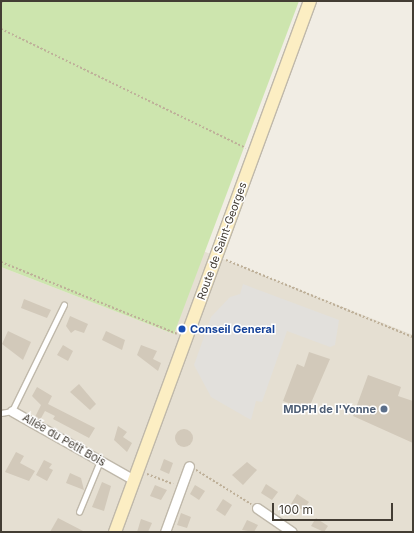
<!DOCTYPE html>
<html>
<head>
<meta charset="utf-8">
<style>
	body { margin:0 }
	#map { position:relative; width:414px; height:533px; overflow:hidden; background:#f1ede4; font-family:Inter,sans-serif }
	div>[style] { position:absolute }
	.residential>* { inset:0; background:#e5dfd2 }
	.green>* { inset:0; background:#cde5ae }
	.parking>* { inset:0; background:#e2e0dc }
	.building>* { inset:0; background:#d2c9ba }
	.round { border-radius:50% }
	.path>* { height:1.5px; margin-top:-0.75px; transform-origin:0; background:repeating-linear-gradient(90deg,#beb099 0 2px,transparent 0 4px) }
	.roads { filter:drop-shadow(1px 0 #bfb8aa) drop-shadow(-1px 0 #bfb8aa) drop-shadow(0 1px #bfb8aa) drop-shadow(0 -1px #bfb8aa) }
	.lane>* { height:4.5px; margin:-2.25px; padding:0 2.25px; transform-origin:2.25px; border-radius:2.25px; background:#fff }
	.street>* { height:9px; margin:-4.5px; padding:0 4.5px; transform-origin:4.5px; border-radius:4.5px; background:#fff }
	.secondary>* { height:12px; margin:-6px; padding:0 6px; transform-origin:6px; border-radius:6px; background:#fceec3 }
	.dots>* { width:11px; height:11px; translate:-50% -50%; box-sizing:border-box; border:2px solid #fff; border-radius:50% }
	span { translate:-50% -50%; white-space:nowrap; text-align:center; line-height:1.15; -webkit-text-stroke:3px #fff; paint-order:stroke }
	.street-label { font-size:11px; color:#433d34 }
	.transit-label { font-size:11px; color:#164399; font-weight:700 }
	.left { translate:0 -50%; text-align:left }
	.service-label { font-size:11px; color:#4e5e75; font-weight:700 }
	.right { translate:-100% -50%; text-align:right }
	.frame { position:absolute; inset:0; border:2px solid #433d34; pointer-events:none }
	.scale { position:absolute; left:272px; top:503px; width:121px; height:18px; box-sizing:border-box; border:2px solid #433d34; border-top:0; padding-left:5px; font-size:12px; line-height:14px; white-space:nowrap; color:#433d34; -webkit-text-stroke:3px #fff; paint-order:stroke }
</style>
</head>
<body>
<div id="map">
	<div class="residential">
		<div style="clip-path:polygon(203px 251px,413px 335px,413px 532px,1px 531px,1px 267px,174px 334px)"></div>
	</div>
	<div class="green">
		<div style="clip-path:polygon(1px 1px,299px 1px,174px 334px,1px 267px)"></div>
	</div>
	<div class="parking">
		<div style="clip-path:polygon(243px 284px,339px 320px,335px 345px,330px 347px,287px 331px,262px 402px,256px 401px,251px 420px,211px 397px,194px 365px,211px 317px,230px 297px,240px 294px)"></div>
	</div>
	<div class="building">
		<div style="clip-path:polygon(24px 299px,51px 310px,47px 318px,21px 308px)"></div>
		<div style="clip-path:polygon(70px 316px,88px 324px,84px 333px,75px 330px,71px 333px,66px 326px)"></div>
		<div style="clip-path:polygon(8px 331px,31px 342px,23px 360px,2px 344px)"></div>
		<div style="clip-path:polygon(106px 331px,125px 340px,122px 350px,102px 340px)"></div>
		<div style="clip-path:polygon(63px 345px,73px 351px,68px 361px,57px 355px)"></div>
		<div style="clip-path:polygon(141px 345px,157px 351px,153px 359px,161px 363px,158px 371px,137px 355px)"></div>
		<div style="clip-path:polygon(309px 352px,330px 359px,308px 410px,283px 401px,297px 364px,304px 367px)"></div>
		<div style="clip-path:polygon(368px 375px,401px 387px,398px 396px,413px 401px,413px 443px,353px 416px)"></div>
		<div style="clip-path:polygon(79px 384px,96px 404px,90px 410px,70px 392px)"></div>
		<div style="clip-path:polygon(37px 387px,52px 396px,48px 404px,95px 428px,89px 438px,53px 419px,55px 416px,45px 411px,40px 420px,35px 417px,41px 405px,32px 396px)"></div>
		<div style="clip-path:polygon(118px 426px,127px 432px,123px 437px,132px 443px,127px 452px,114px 440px)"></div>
		<div class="round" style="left:175px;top:429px;width:18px;height:18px"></div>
		<div style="clip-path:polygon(16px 452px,24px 456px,20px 463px,35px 471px,29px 481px,5px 472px)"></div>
		<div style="clip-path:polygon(164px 459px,173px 463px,169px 474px,160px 470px)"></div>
		<div style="clip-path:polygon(44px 460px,52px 464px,49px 468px,53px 470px,47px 481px,36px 475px)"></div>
		<div style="clip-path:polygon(247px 462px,257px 470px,243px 485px,232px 475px)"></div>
		<div style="clip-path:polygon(70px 473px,81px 478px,84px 490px,66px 483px)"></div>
		<div style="clip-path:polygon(102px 482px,111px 486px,104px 511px,92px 507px)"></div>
		<div style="clip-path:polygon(266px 484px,278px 492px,272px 500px,261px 493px)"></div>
		<div style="clip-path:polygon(155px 485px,167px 490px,161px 500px,150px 496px)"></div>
		<div style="clip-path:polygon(195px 485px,205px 491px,199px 500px,190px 494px)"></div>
		<div style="clip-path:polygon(297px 494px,309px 502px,303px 510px,291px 504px)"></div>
		<div style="clip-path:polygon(223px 499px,232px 505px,225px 516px,216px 510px)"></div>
		<div style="clip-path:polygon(181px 513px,191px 517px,187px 528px,177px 525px)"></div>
		<div style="clip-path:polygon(58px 518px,85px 532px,50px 532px)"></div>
		<div style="clip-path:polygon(316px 518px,328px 526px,324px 532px,311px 526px)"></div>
		<div style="clip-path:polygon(141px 519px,152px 523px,148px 532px,137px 532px)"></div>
		<div style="clip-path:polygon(247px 520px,258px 525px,254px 532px,242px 530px)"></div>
	</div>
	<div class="path">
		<div style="left:1px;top:3px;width:2px;rotate:-63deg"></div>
		<div style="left:1px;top:29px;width:272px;rotate:25.9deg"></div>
		<div style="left:226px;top:260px;width:202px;rotate:22.4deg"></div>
		<div style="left:1px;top:262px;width:190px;rotate:22.2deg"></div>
		<div style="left:196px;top:470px;width:65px;rotate:31.7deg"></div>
		<div style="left:147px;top:474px;width:28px;rotate:21deg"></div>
	</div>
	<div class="roads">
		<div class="lane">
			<div style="left:1px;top:413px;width:11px;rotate:-10deg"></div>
			<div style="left:12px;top:411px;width:118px;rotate:-63.9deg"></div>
			<div style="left:79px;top:512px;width:55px;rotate:-67.6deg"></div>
		</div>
		<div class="street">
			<div style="left:12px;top:411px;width:140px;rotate:29.5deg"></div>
			<div style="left:257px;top:508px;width:42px;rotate:34.4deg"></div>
			<div style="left:165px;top:532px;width:70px;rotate:-70deg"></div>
		</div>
		<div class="secondary">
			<div style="left:115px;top:532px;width:566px;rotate:-69.84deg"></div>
		</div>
	</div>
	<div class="dots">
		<div style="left:182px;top:329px;background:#1a4fb4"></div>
		<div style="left:384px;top:409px;background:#5c6f8a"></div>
	</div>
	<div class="street-label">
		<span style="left:222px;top:241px;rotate:-70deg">Route de Saint-Georges</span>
		<span style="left:64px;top:440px;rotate:30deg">Allée du Petit Bois</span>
	</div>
	<div class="transit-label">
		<span class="left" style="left:190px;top:329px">Conseil General</span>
	</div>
	<div class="service-label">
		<span class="right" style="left:376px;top:409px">MDPH de l'Yonne</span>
	</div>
	<div class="frame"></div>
	<div class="scale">100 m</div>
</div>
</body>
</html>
